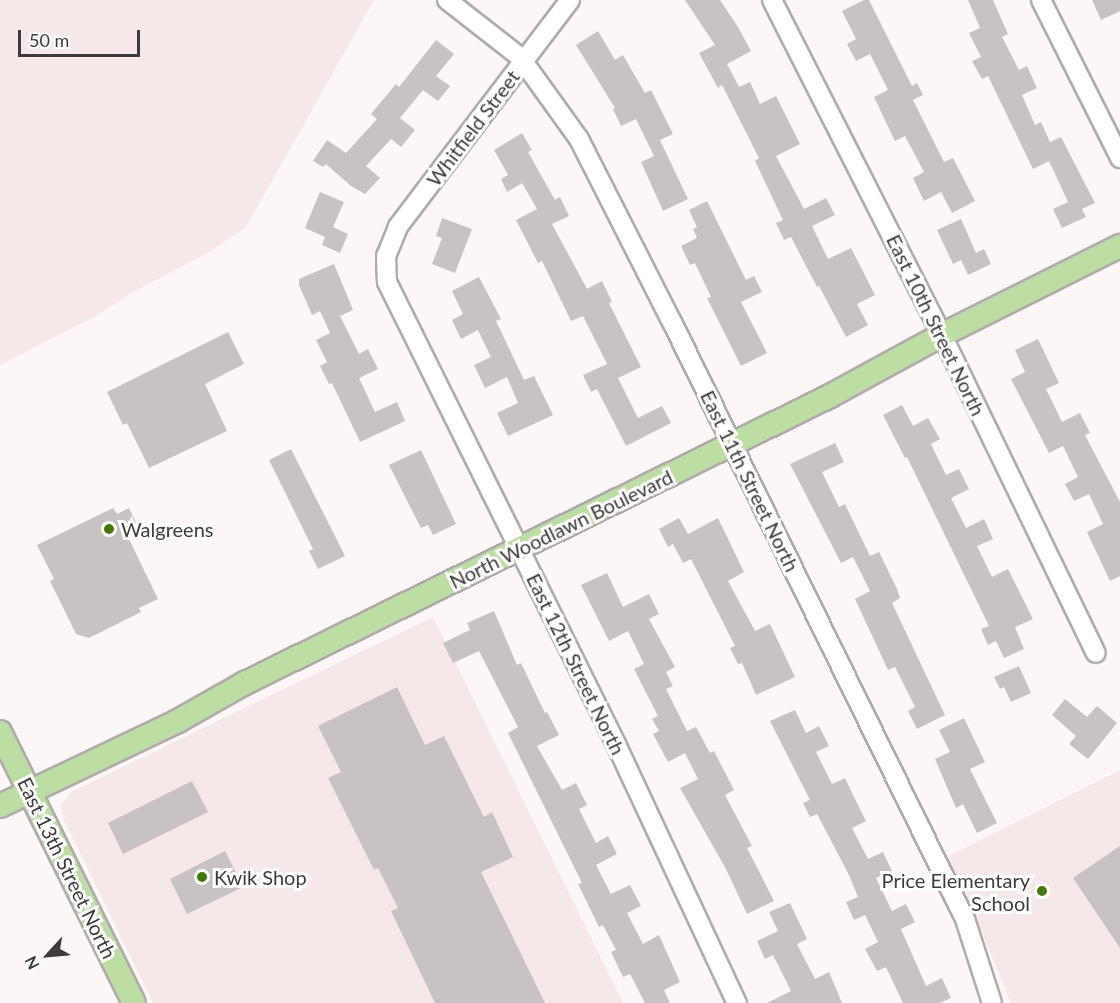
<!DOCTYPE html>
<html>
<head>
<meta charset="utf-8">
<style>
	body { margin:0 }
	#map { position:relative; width:1120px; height:1003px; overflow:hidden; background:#fcf6f7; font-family:Lato,sans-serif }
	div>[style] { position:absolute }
	.built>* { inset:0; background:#f6e7e9 }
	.building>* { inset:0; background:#c8c2c3 }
	.roads { filter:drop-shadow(2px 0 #b1abac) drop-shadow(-2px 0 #b1abac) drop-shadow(0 2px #b1abac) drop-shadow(0 -2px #b1abac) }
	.minor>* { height:18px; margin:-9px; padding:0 9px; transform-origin:9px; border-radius:9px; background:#fff }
	.major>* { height:22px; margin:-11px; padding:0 11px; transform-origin:11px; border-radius:11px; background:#bcdea3 }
	.dots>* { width:16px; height:16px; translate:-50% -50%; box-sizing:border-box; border:3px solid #fff; border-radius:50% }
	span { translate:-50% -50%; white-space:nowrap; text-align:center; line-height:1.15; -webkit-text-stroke:6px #fff; paint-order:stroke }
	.street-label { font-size:20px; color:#3d3b3b }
	.poi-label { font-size:20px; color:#3d3b3b }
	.left { translate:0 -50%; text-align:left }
	.right { translate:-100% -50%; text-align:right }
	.north { position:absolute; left:18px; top:925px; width:60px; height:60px; -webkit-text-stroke:4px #fff; paint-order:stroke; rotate:244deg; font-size:16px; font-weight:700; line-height:24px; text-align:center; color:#3d3b3b }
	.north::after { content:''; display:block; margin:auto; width:21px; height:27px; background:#3d3b3b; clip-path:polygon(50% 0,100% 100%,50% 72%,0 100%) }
	.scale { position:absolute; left:18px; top:30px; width:122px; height:27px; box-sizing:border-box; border:3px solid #3d3b3b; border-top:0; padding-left:8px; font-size:18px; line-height:21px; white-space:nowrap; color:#3d3b3b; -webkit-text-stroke:4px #fff; paint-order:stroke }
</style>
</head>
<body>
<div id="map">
	<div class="built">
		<div style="clip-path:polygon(0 0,374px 0,246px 227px,211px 251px,135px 291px,96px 316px,0 365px)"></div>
		<div style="clip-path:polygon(433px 617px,623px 1003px,153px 1003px,63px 818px,61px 805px,71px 792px)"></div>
		<div style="clip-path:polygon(1120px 770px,1120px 1003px,1011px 1003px,979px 925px,947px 857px)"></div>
	</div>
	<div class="building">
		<div style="clip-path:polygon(685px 0,720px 0,738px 27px,751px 51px,727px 64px,739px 87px,750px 82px,760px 104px,776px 96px,800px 144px,776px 156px,804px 209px,826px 198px,835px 215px,812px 226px,828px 259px,851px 248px,875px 295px,857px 304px,868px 325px,846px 337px,819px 286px,817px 287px,791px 237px,784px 240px,776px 223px,783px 220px,755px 161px,759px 158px,722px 85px,718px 88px,699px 53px,715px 45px)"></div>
		<div style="clip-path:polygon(864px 0,869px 0,912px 86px,917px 83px,923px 95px,913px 100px,944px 162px,953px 158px,975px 201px,952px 213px,941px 192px,924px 201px,913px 178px,924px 172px,905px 136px,895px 141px,874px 97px,888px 90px,870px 54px,856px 61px,847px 44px,856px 39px,842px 11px)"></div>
		<div style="clip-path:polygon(968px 0,993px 0,1008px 34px,1002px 37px,1019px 70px,1027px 66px,1037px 88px,1022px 95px,1035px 125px,1041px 122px,1050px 142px,1061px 137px,1095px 203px,1082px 209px,1086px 217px,1062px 228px,1053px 209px,1068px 202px,1049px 161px,1033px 169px,988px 76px,982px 79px,972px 61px,981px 57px,969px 33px,980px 28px)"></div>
		<div style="clip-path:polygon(1092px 0,1120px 0,1120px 11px,1101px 20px)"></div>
		<div style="clip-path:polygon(598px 31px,615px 60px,623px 55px,645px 93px,651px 90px,673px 134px,660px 140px,688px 199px,663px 211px,641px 162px,654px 156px,636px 119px,621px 126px,613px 109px,615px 108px,576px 45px)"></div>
		<div style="clip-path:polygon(436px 40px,454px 54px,436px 76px,450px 86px,438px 101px,423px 90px,400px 118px,415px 130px,401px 147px,391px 139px,366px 166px,380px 178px,365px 194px,351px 186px,326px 164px,323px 167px,313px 161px,327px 140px,346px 153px,377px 119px,371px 114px,396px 84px,399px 87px)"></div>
		<div style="clip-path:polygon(522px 133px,532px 150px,528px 152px,555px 200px,560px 197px,569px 216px,552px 224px,587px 289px,602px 281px,612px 302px,609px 303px,641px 367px,618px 378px,638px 418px,662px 406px,671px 423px,626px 446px,597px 389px,591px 392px,583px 375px,607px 364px,583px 316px,571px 321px,542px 261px,538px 263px,516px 220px,537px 209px,522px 183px,507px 192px,501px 179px,508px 175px,494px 150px)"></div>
		<div style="clip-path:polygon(320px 192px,344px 202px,333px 227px,348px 234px,340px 253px,322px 245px,325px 237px,305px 228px)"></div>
		<div style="clip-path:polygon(707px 201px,746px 280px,754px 276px,762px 292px,741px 302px,767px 353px,741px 366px,707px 298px,711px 297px,695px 263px,690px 265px,681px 246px,697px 238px,693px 229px,697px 227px,689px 210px)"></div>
		<div style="clip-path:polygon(442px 218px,472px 229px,455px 273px,432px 264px,442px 238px,436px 236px)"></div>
		<div style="clip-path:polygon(961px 219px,976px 253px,984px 249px,991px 264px,968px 275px,961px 260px,953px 264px,937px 230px)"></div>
		<div style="clip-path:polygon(334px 264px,353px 310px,340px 316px,359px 354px,368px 349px,378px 369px,359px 378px,375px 412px,397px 402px,405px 421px,360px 442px,332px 383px,329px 384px,320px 366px,327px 362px,316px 340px,330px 333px,320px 311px,312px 315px,299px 285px,299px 279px)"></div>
		<div style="clip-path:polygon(479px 277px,501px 319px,496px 321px,524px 380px,534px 376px,553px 415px,508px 436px,497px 413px,518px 403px,507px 377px,485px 388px,474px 365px,491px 357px,478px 330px,461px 339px,452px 320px,463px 314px,452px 291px)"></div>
		<div style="clip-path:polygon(228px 332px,244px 364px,205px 384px,227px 431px,149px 468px,127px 423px,123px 425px,107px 392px)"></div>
		<div style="clip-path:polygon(1038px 339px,1059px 383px,1046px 389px,1062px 422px,1080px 413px,1090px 433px,1085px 435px,1120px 502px,1120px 576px,1110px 581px,1087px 532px,1103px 524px,1089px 494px,1074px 501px,1065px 484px,1078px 477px,1063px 446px,1049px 453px,1011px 379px,1025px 372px,1015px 350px)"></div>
		<div style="clip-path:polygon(902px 405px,913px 426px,928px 418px,940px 439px,931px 444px,946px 475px,959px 469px,969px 489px,951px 498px,966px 528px,984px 519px,993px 539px,977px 546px,992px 577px,1008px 569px,1033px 619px,1015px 627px,1024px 649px,1004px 658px,996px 641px,988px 645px,981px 629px,989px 626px,907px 457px,905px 458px,883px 415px)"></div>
		<div style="clip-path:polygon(835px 443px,844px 462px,822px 472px,839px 507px,845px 504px,870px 556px,879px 552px,897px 589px,900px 598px,892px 603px,945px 715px,917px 729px,908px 711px,915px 707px,895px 667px,888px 670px,855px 599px,870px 591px,853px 557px,841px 563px,790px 464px)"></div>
		<div style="clip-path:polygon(291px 449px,345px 556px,318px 569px,309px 551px,313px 549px,269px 460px)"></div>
		<div style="clip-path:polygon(421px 450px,456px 524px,433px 535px,428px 525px,421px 528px,389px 465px)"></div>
		<div style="clip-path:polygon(113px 508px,117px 514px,129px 508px,138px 527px,126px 533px,158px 599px,139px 608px,141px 612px,89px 638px,76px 634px,50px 581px,54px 579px,37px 545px)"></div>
		<div style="clip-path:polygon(679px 518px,688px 534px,718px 518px,744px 572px,728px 581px,755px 631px,770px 624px,795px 677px,756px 695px,742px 663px,738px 664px,730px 648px,735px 646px,691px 559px,683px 563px,673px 544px,668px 547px,659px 529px)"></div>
		<div style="clip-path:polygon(607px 573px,623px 607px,649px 594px,659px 614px,649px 619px,675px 667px,666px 672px,673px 686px,666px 689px,687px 731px,696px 727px,710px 753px,714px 751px,734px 790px,725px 795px,752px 846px,747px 848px,774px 901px,747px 914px,726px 869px,680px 788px,698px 779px,685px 753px,668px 762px,653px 734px,659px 731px,652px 719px,658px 716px,634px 669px,644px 664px,628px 631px,609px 641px,581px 585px)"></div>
		<div style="clip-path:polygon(494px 611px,517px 665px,521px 663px,545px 713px,547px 712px,559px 735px,537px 746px,562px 790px,576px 783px,587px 805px,579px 809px,596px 843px,608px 836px,617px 854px,596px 865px,611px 894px,630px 885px,641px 906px,627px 913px,643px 944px,659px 935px,668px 955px,680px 982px,664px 990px,670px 1003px,645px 1003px,630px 974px,623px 977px,611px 952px,616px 950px,603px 925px,599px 927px,578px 884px,582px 883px,508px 733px,518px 727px,479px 651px,453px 663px,443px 643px,470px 630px,467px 623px)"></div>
		<div style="clip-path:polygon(1019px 666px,1031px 693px,1011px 702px,1004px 687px,1000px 689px,994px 677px)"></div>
		<div style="clip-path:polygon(397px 687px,425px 745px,444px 736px,484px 817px,492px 812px,513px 857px,481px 872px,545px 1003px,435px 1003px,391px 911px,398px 908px,378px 868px,374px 870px,328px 778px,341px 772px,318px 726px)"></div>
		<div style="clip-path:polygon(1065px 699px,1087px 717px,1097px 706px,1117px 723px,1088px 759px,1069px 744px,1076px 736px,1052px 715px)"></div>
		<div style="clip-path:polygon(795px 710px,806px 733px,819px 726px,829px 746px,816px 752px,832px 784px,845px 778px,853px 795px,866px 821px,852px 828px,868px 859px,883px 852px,892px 871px,876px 878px,892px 911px,906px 904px,915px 922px,901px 929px,926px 986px,942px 978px,951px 998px,940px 1003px,903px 1003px,886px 967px,877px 971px,865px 949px,878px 942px,865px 915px,854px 920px,846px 902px,858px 897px,849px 875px,817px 814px,810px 817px,803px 803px,810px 800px,770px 721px)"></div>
		<div style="clip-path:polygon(964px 718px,985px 762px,970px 769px,997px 823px,977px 833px,963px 804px,956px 808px,935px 759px,950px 752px,939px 730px)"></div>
		<div style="clip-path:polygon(192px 781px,208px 812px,123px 854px,108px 823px)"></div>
		<div style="clip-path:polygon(1120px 846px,1120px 948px,1073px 878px)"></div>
		<div style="clip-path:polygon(225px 851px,243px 887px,187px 914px,170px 879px)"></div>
		<div style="clip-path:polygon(790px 903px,807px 939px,797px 944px,815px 979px,829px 972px,842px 1003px,767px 1003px,791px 991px,773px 955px,765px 959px,757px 941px,778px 931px,769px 912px)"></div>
	</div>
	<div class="roads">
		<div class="minor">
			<div style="left:447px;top:0;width:93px;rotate:38deg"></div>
			<div style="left:520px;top:57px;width:101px;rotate:54.3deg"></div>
			<div style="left:579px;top:139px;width:205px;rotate:63.1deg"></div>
			<div style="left:672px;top:322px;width:665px;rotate:63.86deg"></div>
			<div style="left:965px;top:919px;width:88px;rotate:72.2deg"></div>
			<div style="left:570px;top:0;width:285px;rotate:127.2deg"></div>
			<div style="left:398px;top:227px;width:31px;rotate:112deg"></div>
			<div style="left:386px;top:256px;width:26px;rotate:88deg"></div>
			<div style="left:387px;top:282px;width:516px;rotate:63.63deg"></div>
			<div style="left:616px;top:744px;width:286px;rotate:65deg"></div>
			<div style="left:772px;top:0;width:376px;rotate:63.1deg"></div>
			<div style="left:942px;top:335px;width:353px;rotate:64.2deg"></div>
			<div style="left:1041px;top:0;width:177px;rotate:63.4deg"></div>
		</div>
		<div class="major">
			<div style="left:0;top:732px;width:302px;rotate:63.7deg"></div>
			<div style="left:0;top:806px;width:197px;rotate:-25.5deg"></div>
			<div style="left:178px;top:721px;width:75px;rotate:-29.6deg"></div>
			<div style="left:243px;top:684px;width:654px;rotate:-26.13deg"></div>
			<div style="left:830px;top:396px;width:128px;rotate:-28.6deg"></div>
			<div style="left:942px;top:335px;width:199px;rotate:-26.6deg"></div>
		</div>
	</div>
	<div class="dots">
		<div style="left:109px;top:529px;background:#44790a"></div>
		<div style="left:202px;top:877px;background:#44790a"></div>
		<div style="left:1042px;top:891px;background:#44790a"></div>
	</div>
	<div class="street-label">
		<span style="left:473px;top:128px;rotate:-53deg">Whitfield Street</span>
		<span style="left:936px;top:325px;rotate:64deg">East 10th Street North</span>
		<span style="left:750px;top:481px;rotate:64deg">East 11th Street North</span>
		<span style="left:561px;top:529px;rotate:-26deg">North Woodlawn Boulevard</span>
		<span style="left:576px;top:664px;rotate:64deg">East 12th Street North</span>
		<span style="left:67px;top:868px;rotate:64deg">East 13th Street North</span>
	</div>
	<div class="poi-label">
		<span class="left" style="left:121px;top:529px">Walgreens</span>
		<span class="left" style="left:214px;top:877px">Kwik Shop</span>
		<span class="right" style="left:1030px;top:892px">Price Elementary<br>School</span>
	</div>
	<div class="north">N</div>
	<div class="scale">50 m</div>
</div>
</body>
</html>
